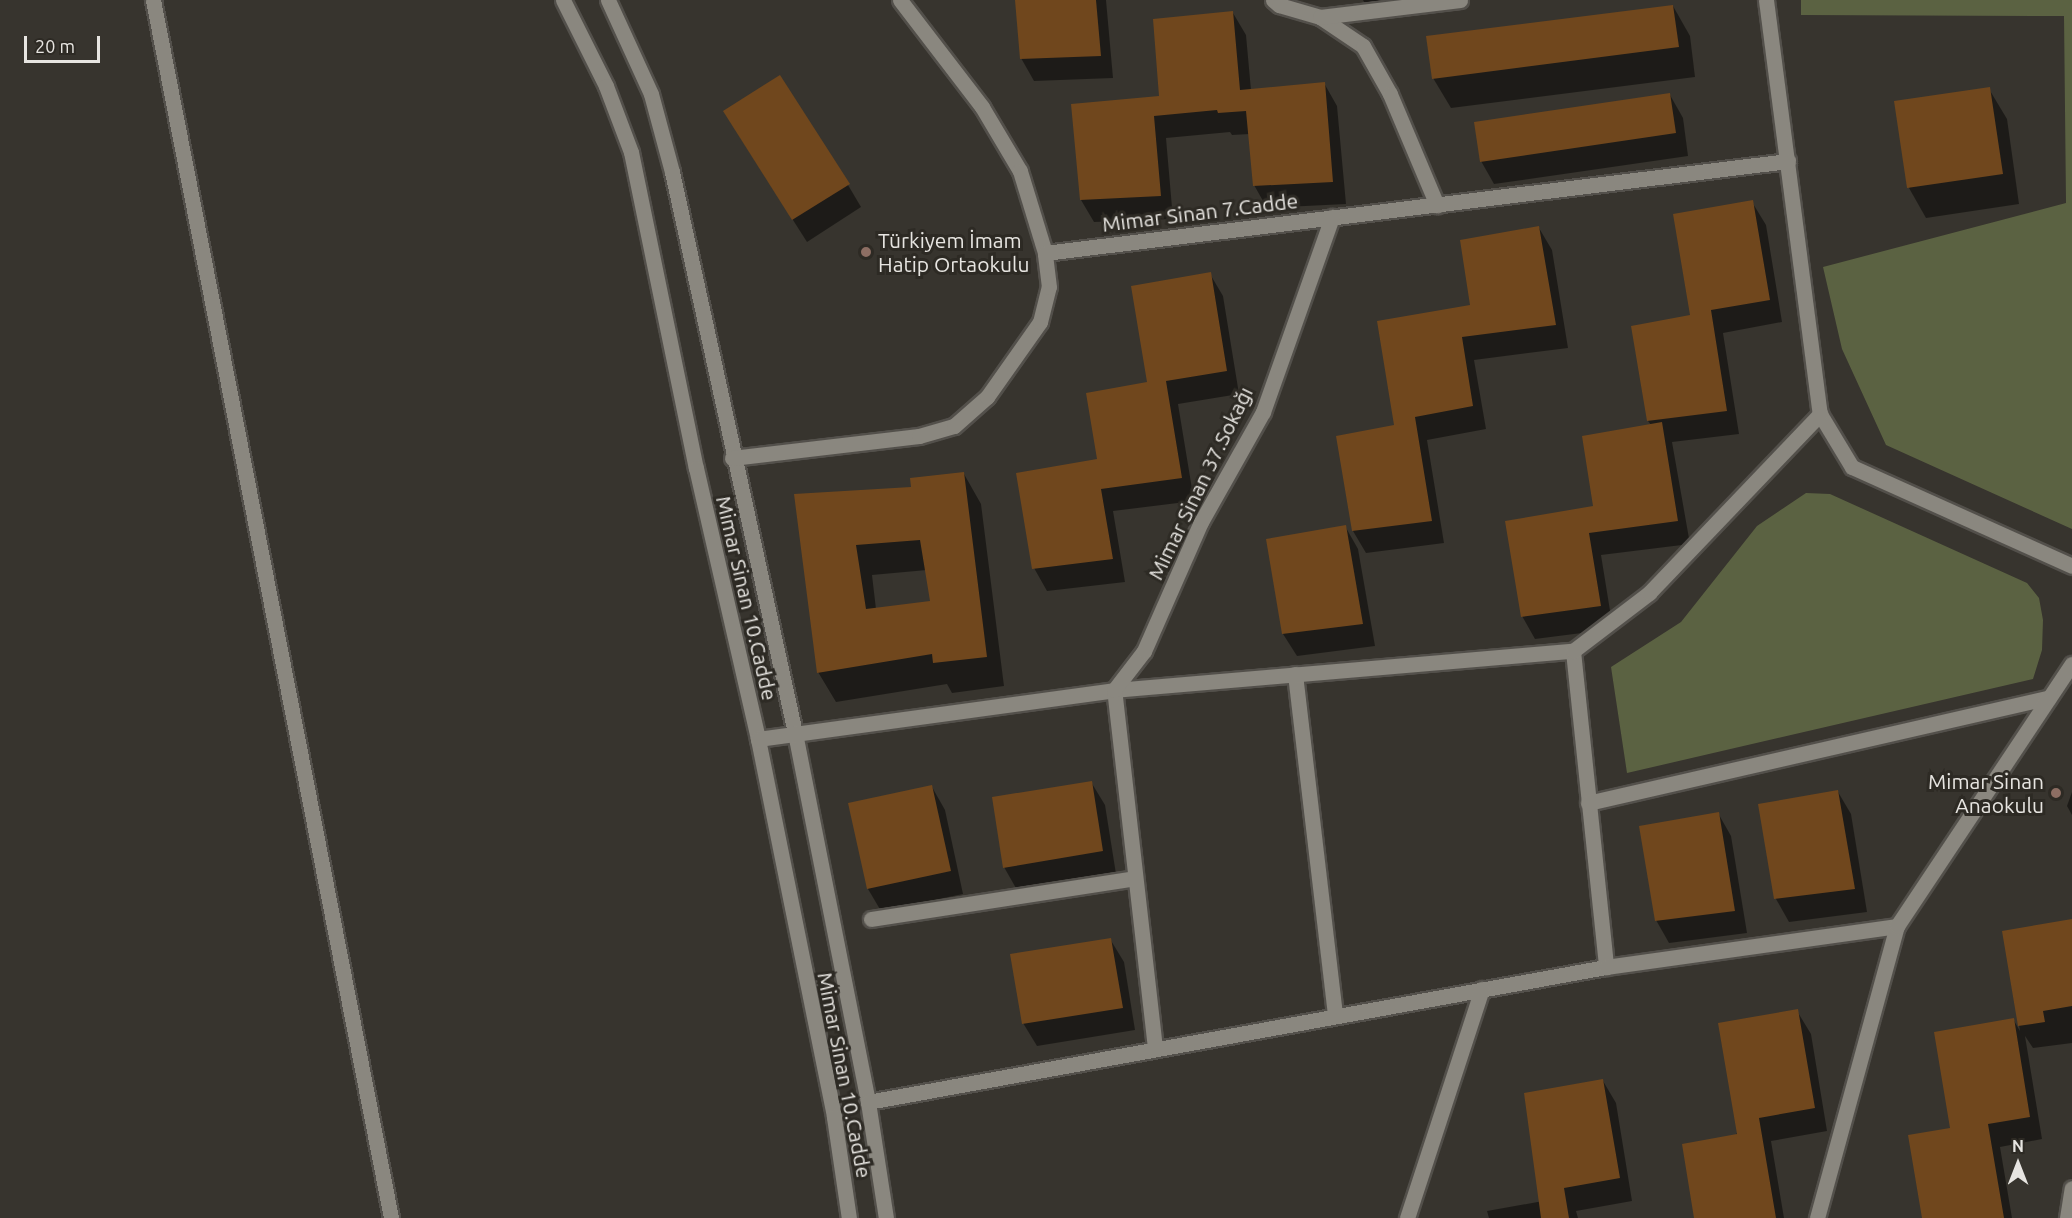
<!DOCTYPE html>
<html>
<head>
<meta charset="utf-8">
<style>
	body { margin:0 }
	#map { position:relative; width:2072px; height:1218px; overflow:hidden; background:#37342e; font-family:Ubuntu,sans-serif }
	div>[style] { position:absolute }
	.green>* { inset:0; background:#5b6242 }
	.shadow>* { inset:0; background:#0007 }
	.building>* { inset:0; background:#70471d }
	.roads { filter:drop-shadow(2px 0 #53504b) drop-shadow(-2px 0 #53504b) drop-shadow(0 2px #53504b) drop-shadow(0 -2px #53504b) }
	.minor>* { height:15px; margin:-7.5px; padding:0 7.5px; transform-origin:7.5px; border-radius:7.5px; background:#8a877f }
	.dots>* { width:16px; height:16px; translate:-50% -50%; box-sizing:border-box; border:3px solid #2d2a24; border-radius:50% }
	span { translate:-50% -50%; white-space:nowrap; text-align:center; line-height:1.15; -webkit-text-stroke:6px #2d2a24; paint-order:stroke }
	.street-label { font-size:21px; color:#e7e5e1 }
	.poi-label { font-size:21px; color:#e7e5e1 }
	.left { translate:0 -50%; text-align:left }
	.right { translate:-100% -50%; text-align:right }
	.north { position:absolute; left:1988px; top:1134px; width:60px; height:60px; -webkit-text-stroke:4px #2d2a24; paint-order:stroke; rotate:0deg; font-size:16px; font-weight:700; line-height:24px; text-align:center; color:#e7e5e1 }
	.north::after { content:''; display:block; margin:auto; width:21px; height:27px; background:#e7e5e1; clip-path:polygon(50% 0,100% 100%,50% 72%,0 100%) }
	.scale { position:absolute; left:24px; top:36px; width:76px; height:27px; box-sizing:border-box; border:3px solid #e7e5e1; border-top:0; padding-left:8px; font-size:18px; line-height:21px; white-space:nowrap; color:#e7e5e1; -webkit-text-stroke:4px #2d2a24; paint-order:stroke }
</style>
</head>
<body>
<div id="map">
	<div class="green">
		<div style="clip-path:polygon(1801px 0,2072px 0,2072px 529px,1886px 445px,1842px 349px,1823px 267px,2066px 203px,2064px 16px,1801px 15px)"></div>
		<div style="clip-path:polygon(1806px 493px,1830px 494px,2027px 583px,2039px 598px,2043px 620px,2042px 650px,2033px 679px,1627px 773px,1611px 667px,1681px 622px,1757px 526px)"></div>
	</div>
	<div class="shadow">
		<div style="clip-path:polygon(1016px 0,1106px 0,1113px 78px,1034px 81px,1021px 58px)"></div>
		<div style="clip-path:polygon(1363px 0,1448px 0,1449px 9px,1370px 13px)"></div>
		<div style="clip-path:polygon(1673px 6px,1690px 36px,1695px 77px,1451px 108px,1433px 78px)"></div>
		<div style="clip-path:polygon(1233px 13px,1246px 35px,1251px 90px,1324px 83px,1337px 106px,1346px 204px,1267px 208px,1254px 185px,1250px 134px,1232px 135px,1230px 132px,1166px 138px,1173px 219px,1094px 222px,1081px 200px)"></div>
		<div style="clip-path:polygon(1989px 89px,2007px 119px,2019px 204px,1926px 218px,1909px 188px)"></div>
		<div style="clip-path:polygon(1670px 95px,1683px 118px,1688px 156px,1494px 184px,1481px 161px)"></div>
		<div style="clip-path:polygon(738px 134px,848px 185px,861px 207px,807px 242px)"></div>
		<div style="clip-path:polygon(1752px 202px,1766px 225px,1782px 322px,1723px 333px,1739px 434px,1672px 442px,1690px 544px,1601px 555px,1613px 629px,1535px 639px,1522px 616px,1651px 425px,1648px 421px,1692px 316px)"></div>
		<div style="clip-path:polygon(1539px 228px,1552px 250px,1568px 348px,1474px 360px,1486px 429px,1427px 440px,1444px 543px,1366px 553px,1353px 531px,1396px 426px,1472px 306px)"></div>
		<div style="clip-path:polygon(1210px 274px,1223px 296px,1239px 394px,1178px 404px,1194px 501px,1113px 511px,1125px 582px,1047px 591px,1034px 568px,1149px 383px)"></div>
		<div style="clip-path:polygon(evenodd,964px 474px,981px 504px,1004px 686px,952px 693px,947px 684px,836px 702px,818px 672px,796px 495px,912px 488px,964px 474px,927px 570px,932px 602px,876px 609px,872px 575px,927px 570px)"></div>
		<div style="clip-path:polygon(1345px 526px,1358px 549px,1375px 646px,1297px 656px,1283px 634px)"></div>
		<div style="clip-path:polygon(1091px 782px,1105px 805px,1116px 874px,1017px 890px,1004px 867px)"></div>
		<div style="clip-path:polygon(932px 787px,945px 810px,963px 894px,881px 911px,868px 889px)"></div>
		<div style="clip-path:polygon(1838px 792px,1851px 814px,1867px 912px,1789px 922px,1776px 899px,1760px 805px)"></div>
		<div style="clip-path:polygon(2072px 792px,2072px 815px,2067px 806px)"></div>
		<div style="clip-path:polygon(1718px 813px,1731px 836px,1747px 933px,1669px 943px,1656px 920px)"></div>
		<div style="clip-path:polygon(2072px 920px,2072px 1043px,2033px 1048px,2025px 1036px,2042px 1139px,2000px 1147px,2012px 1218px,1923px 1218px,1952px 1129px,2013px 1019px,2020px 1031px,2004px 932px)"></div>
		<div style="clip-path:polygon(1110px 939px,1124px 962px,1135px 1030px,1037px 1046px,1023px 1023px)"></div>
		<div style="clip-path:polygon(1797px 1011px,1811px 1034px,1827px 1131px,1771px 1141px,1784px 1218px,1695px 1218px)"></div>
		<div style="clip-path:polygon(1603px 1081px,1616px 1103px,1632px 1201px,1576px 1211px,1578px 1218px,1489px 1218px,1487px 1211px,1543px 1201px)"></div>
	</div>
	<div class="building">
		<div style="clip-path:polygon(1015px 0,1096px 0,1101px 56px,1020px 59px)"></div>
		<div style="clip-path:polygon(1673px 5px,1679px 47px,1432px 79px,1426px 36px)"></div>
		<div style="clip-path:polygon(1233px 11px,1240px 90px,1325px 82px,1333px 182px,1253px 186px,1246px 111px,1218px 113px,1217px 110px,1154px 116px,1161px 196px,1080px 200px,1071px 104px,1159px 96px,1153px 19px)"></div>
		<div style="clip-path:polygon(780px 75px,850px 184px,792px 220px,723px 111px)"></div>
		<div style="clip-path:polygon(1990px 87px,2003px 174px,1907px 188px,1894px 101px)"></div>
		<div style="clip-path:polygon(1670px 93px,1676px 133px,1480px 162px,1474px 122px)"></div>
		<div style="clip-path:polygon(1753px 200px,1770px 300px,1711px 310px,1727px 411px,1647px 421px,1631px 326px,1690px 315px,1673px 214px)"></div>
		<div style="clip-path:polygon(1539px 226px,1556px 325px,1462px 337px,1473px 406px,1415px 417px,1432px 521px,1352px 531px,1336px 436px,1394px 425px,1377px 321px,1470px 305px,1460px 240px)"></div>
		<div style="clip-path:polygon(1211px 272px,1227px 371px,1166px 381px,1182px 478px,1101px 489px,1113px 559px,1032px 569px,1016px 473px,1097px 459px,1086px 393px,1147px 382px,1131px 286px)"></div>
		<div style="clip-path:polygon(1662px 422px,1678px 521px,1589px 533px,1601px 606px,1521px 617px,1505px 521px,1593px 506px,1582px 436px)"></div>
		<div style="clip-path:polygon(evenodd,964px 472px,987px 657px,933px 663px,932px 654px,817px 673px,794px 494px,911px 487px,910px 478px,964px 472px,920px 540px,930px 601px,866px 609px,856px 545px,920px 540px)"></div>
		<div style="clip-path:polygon(1346px 525px,1363px 624px,1282px 634px,1266px 539px)"></div>
		<div style="clip-path:polygon(1092px 781px,1103px 851px,1003px 868px,992px 797px)"></div>
		<div style="clip-path:polygon(932px 785px,951px 871px,867px 889px,848px 803px)"></div>
		<div style="clip-path:polygon(1838px 790px,1855px 889px,1774px 899px,1758px 804px)"></div>
		<div style="clip-path:polygon(1719px 812px,1735px 911px,1655px 921px,1639px 826px)"></div>
		<div style="clip-path:polygon(2072px 919px,2072px 1006px,2043px 1011px,2045px 1022px,2018px 1026px,2002px 931px)"></div>
		<div style="clip-path:polygon(1111px 938px,1123px 1008px,1022px 1024px,1010px 954px)"></div>
		<div style="clip-path:polygon(1798px 1009px,1815px 1108px,1759px 1118px,1776px 1218px,1694px 1218px,1682px 1144px,1737px 1134px,1718px 1023px)"></div>
		<div style="clip-path:polygon(2014px 1018px,2030px 1117px,1988px 1124px,2004px 1218px,1922px 1218px,1908px 1135px,1950px 1128px,1934px 1032px)"></div>
		<div style="clip-path:polygon(1603px 1079px,1620px 1178px,1564px 1188px,1569px 1218px,1541px 1218px,1524px 1093px)"></div>
	</div>
	<div class="roads">
		<div class="minor">
			<div style="left:153px;top:0;width:1241px;rotate:78.94deg"></div>
			<div style="left:563px;top:0;width:96px;rotate:63.4deg"></div>
			<div style="left:606px;top:86px;width:71px;rotate:69.3deg"></div>
			<div style="left:631px;top:152px;width:323px;rotate:78.4deg"></div>
			<div style="left:696px;top:468px;width:278px;rotate:77.1deg"></div>
			<div style="left:758px;top:739px;width:386px;rotate:78.6deg"></div>
			<div style="left:834px;top:1117px;width:102px;rotate:81.6deg"></div>
			<div style="left:608px;top:0;width:103px;rotate:65.4deg"></div>
			<div style="left:651px;top:94px;width:81px;rotate:74.9deg"></div>
			<div style="left:672px;top:172px;width:574px;rotate:77.63deg"></div>
			<div style="left:795px;top:733px;width:376px;rotate:78.8deg"></div>
			<div style="left:868px;top:1102px;width:117px;rotate:81.2deg"></div>
			<div style="left:900px;top:0;width:135px;rotate:52.5deg"></div>
			<div style="left:982px;top:107px;width:74px;rotate:59.3deg"></div>
			<div style="left:1020px;top:171px;width:86px;rotate:73deg"></div>
			<div style="left:1273px;top:0;width:8px;rotate:40deg"></div>
			<div style="left:1279px;top:5px;width:43px;rotate:16.3deg"></div>
			<div style="left:1320px;top:17px;width:52px;rotate:34deg"></div>
			<div style="left:1363px;top:46px;width:55px;rotate:60.6deg"></div>
			<div style="left:1390px;top:94px;width:121px;rotate:67.1deg"></div>
			<div style="left:1766px;top:0;width:418px;rotate:82.6deg"></div>
			<div style="left:1820px;top:414px;width:62px;rotate:58.9deg"></div>
			<div style="left:1852px;top:467px;width:241px;rotate:24.2deg"></div>
			<div style="left:1320px;top:17px;width:141px;rotate:-6.9deg"></div>
			<div style="left:732px;top:458px;width:188px;rotate:-6.7deg"></div>
			<div style="left:919px;top:436px;width:36px;rotate:-16deg"></div>
			<div style="left:954px;top:426px;width:44px;rotate:-41.3deg"></div>
			<div style="left:987px;top:397px;width:92px;rotate:-54.8deg"></div>
			<div style="left:1040px;top:322px;width:36px;rotate:-76deg"></div>
			<div style="left:1049px;top:287px;width:34px;rotate:-97deg"></div>
			<div style="left:1045px;top:253px;width:749px;rotate:-7.06deg"></div>
			<div style="left:1573px;top:651px;width:318px;rotate:84deg"></div>
			<div style="left:1295px;top:674px;width:344px;rotate:83.3deg"></div>
			<div style="left:758px;top:739px;width:359px;rotate:-7.8deg"></div>
			<div style="left:1114px;top:690px;width:461px;rotate:-4.9deg"></div>
			<div style="left:1573px;top:651px;width:96px;rotate:-37.3deg"></div>
			<div style="left:1649px;top:593px;width:248px;rotate:-46.3deg"></div>
			<div style="left:1588px;top:803px;width:473px;rotate:-12.9deg"></div>
			<div style="left:871px;top:919px;width:267px;rotate:-8.8deg"></div>
			<div style="left:1155px;top:1048px;width:360px;rotate:-96.5deg"></div>
			<div style="left:1114px;top:690px;width:49px;rotate:-52.4deg"></div>
			<div style="left:1144px;top:651px;width:141px;rotate:-66.2deg"></div>
			<div style="left:1201px;top:522px;width:126px;rotate:-60.6deg"></div>
			<div style="left:1263px;top:412px;width:207px;rotate:-70.5deg"></div>
			<div style="left:868px;top:1102px;width:750px;rotate:-10.37deg"></div>
			<div style="left:1606px;top:967px;width:294px;rotate:-8deg"></div>
			<div style="left:1407px;top:1218px;width:241px;rotate:-71.9deg"></div>
			<div style="left:1817px;top:1218px;width:303px;rotate:-74.7deg"></div>
			<div style="left:1897px;top:926px;width:315px;rotate:-56.3deg"></div>
			<div style="left:2067px;top:1218px;width:30px;rotate:-81deg"></div>
		</div>
	</div>
	<div class="dots">
		<div style="left:866px;top:252px;background:#8d6e63"></div>
		<div style="left:2056px;top:793px;background:#8d6e63"></div>
	</div>
	<div class="street-label">
		<span style="left:1200px;top:212px;rotate:-7deg">Mimar Sinan 7.Cadde</span>
		<span style="left:1200px;top:483px;rotate:-64deg">Mimar Sinan 37.Sokağı</span>
		<span style="left:747px;top:598px;rotate:77deg">Mimar Sinan 10.Cadde</span>
		<span style="left:845px;top:1075px;rotate:79deg">Mimar Sinan 10.Cadde</span>
	</div>
	<div class="poi-label">
		<span class="left" style="left:878px;top:252px">Türkiyem İmam<br>Hatip Ortaokulu</span>
		<span class="right" style="left:2044px;top:793px">Mimar Sinan<br>Anaokulu</span>
	</div>
	<div class="north">N</div>
	<div class="scale">20 m</div>
</div>
</body>
</html>
